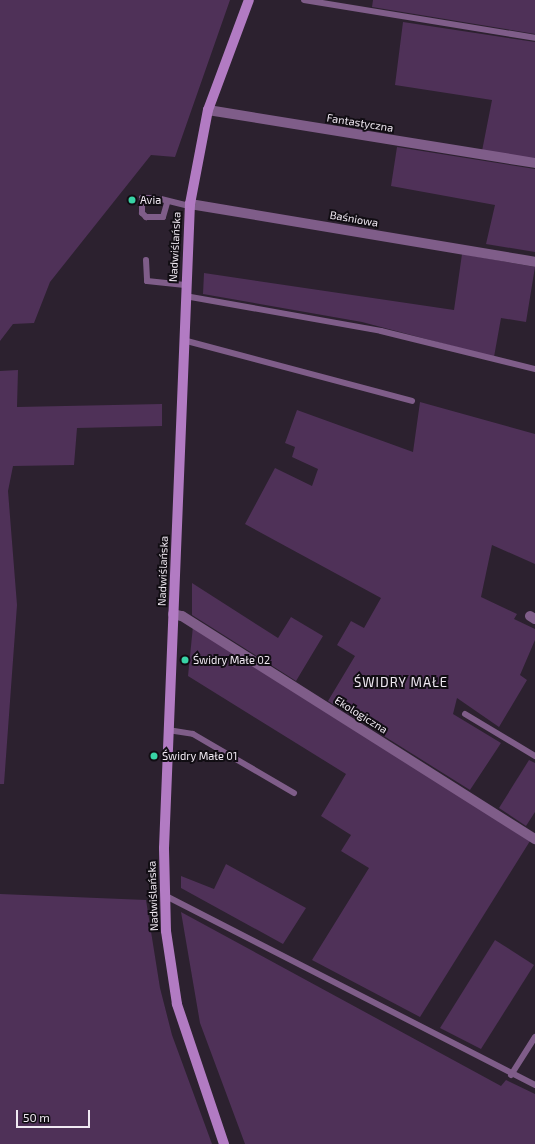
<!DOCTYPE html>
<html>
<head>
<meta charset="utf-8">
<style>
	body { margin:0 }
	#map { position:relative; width:535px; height:1144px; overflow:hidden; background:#2c212f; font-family:"Exo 2",sans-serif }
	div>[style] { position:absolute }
	.green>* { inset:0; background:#4f3158 }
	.service>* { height:6px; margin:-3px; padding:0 3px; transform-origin:3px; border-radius:3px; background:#7f5d89 }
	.minor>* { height:10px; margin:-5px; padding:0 5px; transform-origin:5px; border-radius:5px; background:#7f5d89 }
	.secondary>* { height:10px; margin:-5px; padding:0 5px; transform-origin:5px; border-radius:5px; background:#b27bc3 }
	.dots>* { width:11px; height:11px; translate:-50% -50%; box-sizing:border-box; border:2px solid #110d13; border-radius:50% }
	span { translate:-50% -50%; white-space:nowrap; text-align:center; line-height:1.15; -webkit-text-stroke:4px #110d13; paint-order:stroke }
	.street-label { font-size:11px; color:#f0e9f2 }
	.poi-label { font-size:11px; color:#f0e9f2 }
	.left { translate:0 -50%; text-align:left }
	.quarter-label { font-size:13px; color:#f0e9f2; letter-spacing:1px }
	.scale { position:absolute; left:16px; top:1110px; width:74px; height:18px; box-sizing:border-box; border:2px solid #f0e9f2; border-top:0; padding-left:5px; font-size:12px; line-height:14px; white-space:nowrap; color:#f0e9f2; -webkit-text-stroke:3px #110d13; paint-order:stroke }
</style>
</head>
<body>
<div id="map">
	<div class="green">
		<div style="clip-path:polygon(0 0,230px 0,175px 157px,151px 155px,50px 282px,34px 323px,13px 324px,0 341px)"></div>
		<div style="clip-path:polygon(373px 0,535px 0,535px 34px,372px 7px)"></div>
		<div style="clip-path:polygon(403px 22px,535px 42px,535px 159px,482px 151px,492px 100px,395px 85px)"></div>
		<div style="clip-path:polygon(397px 147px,535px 169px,535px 252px,486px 244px,495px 205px,391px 186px)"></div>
		<div style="clip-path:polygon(462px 254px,535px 267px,526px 322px,501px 318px,494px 357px,362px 322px,203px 294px,204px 273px,454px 310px)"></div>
		<div style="clip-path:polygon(18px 370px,17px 407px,162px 404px,162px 426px,77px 428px,74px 465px,13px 466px,8px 491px,17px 605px,4px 784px,0 784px,0 371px)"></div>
		<div style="clip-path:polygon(420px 402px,535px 434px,535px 564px,492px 545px,481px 597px,517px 614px,514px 619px,535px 629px,535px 640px,520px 675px,527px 680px,499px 727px,457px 698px,453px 714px,501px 743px,470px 790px,328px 701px,355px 656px,337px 645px,351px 621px,364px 628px,381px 598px,245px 524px,275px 468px,312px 486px,318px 469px,292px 457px,295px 447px,285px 443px,297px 410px,413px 452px)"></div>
		<div style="clip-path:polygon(192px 583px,278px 638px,291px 617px,323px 636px,296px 681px,192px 615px)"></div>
		<div style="clip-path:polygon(193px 626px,530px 841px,420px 1017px,312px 960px,369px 868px,341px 851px,351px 835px,321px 816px,346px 774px,188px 676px)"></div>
		<div style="clip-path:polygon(529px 760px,535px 763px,535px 812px,526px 826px,499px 808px)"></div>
		<div style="clip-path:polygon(226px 864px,306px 908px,283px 944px,181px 888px,181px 876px,214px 889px)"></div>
		<div style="clip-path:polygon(0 894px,146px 900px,160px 988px,172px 1035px,212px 1144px,0 1144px)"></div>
		<div style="clip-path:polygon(181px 912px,501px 1086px,506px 1080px,535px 1094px,535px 1144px,245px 1144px,200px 1023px)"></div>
		<div style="clip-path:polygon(495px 940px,534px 965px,481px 1049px,440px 1028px)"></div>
	</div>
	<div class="service">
		<div style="left:304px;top:0;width:234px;rotate:9.3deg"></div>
		<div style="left:150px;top:198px;width:8px;rotate:180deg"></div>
		<div style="left:142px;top:198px;width:15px;rotate:90deg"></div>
		<div style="left:142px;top:213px;width:6px;rotate:45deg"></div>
		<div style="left:146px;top:217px;width:17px"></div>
		<div style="left:163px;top:217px;width:15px;rotate:-74deg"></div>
		<div style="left:161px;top:199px;width:30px;rotate:14deg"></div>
		<div style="left:146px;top:260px;width:21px;rotate:87deg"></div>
		<div style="left:147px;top:281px;width:38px;rotate:6deg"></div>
		<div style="left:185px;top:296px;width:199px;rotate:10.1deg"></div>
		<div style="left:381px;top:331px;width:159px;rotate:13.9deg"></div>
		<div style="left:183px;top:340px;width:237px;rotate:14.9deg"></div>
		<div style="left:465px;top:714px;width:82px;rotate:31deg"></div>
		<div style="left:168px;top:730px;width:25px;rotate:9deg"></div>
		<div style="left:193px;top:734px;width:117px;rotate:30.3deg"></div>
		<div style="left:164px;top:895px;width:417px;rotate:27.1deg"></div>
		<div style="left:511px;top:1075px;width:45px;rotate:-57.7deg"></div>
	</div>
	<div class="minor">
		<div style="left:208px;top:110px;width:331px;rotate:9.2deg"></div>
		<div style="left:190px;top:204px;width:350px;rotate:9.5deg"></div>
		<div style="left:173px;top:614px;width:9px;rotate:13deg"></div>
		<div style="left:182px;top:616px;width:418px;rotate:32.3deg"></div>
		<div style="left:530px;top:616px;width:6px;rotate:31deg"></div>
	</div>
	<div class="secondary">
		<div style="left:224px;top:1144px;width:148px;rotate:-108.6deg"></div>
		<div style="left:177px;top:1004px;width:74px;rotate:-98.6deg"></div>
		<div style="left:166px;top:931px;width:83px;rotate:-91.4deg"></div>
		<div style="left:164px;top:848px;width:645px;rotate:-87.69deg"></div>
		<div style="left:190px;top:204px;width:96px;rotate:-79.2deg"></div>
		<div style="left:208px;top:110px;width:117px;rotate:-69.6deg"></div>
	</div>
	<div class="dots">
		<div style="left:132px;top:200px;background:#38d4a6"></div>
		<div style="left:185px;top:660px;background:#38d4a6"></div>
		<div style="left:154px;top:756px;background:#38d4a6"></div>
	</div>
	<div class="street-label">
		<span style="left:360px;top:123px;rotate:9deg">Fantastyczna</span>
		<span style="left:354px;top:219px;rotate:10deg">Baśniowa</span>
		<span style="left:175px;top:247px;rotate:-87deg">Nadwiślańska</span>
		<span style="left:163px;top:571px;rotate:-88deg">Nadwiślańska</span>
		<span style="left:361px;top:715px;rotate:32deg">Ekologiczna</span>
		<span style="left:153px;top:896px;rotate:-92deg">Nadwiślańska</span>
	</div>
	<div class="poi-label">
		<span class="left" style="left:140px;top:200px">Avia</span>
		<span class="left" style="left:193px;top:660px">Świdry Małe 02</span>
		<span class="left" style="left:162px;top:756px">Świdry Małe 01</span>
	</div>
	<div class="quarter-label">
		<span style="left:401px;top:682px">ŚWIDRY MAŁE</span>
	</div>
	<div class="scale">50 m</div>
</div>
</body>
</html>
